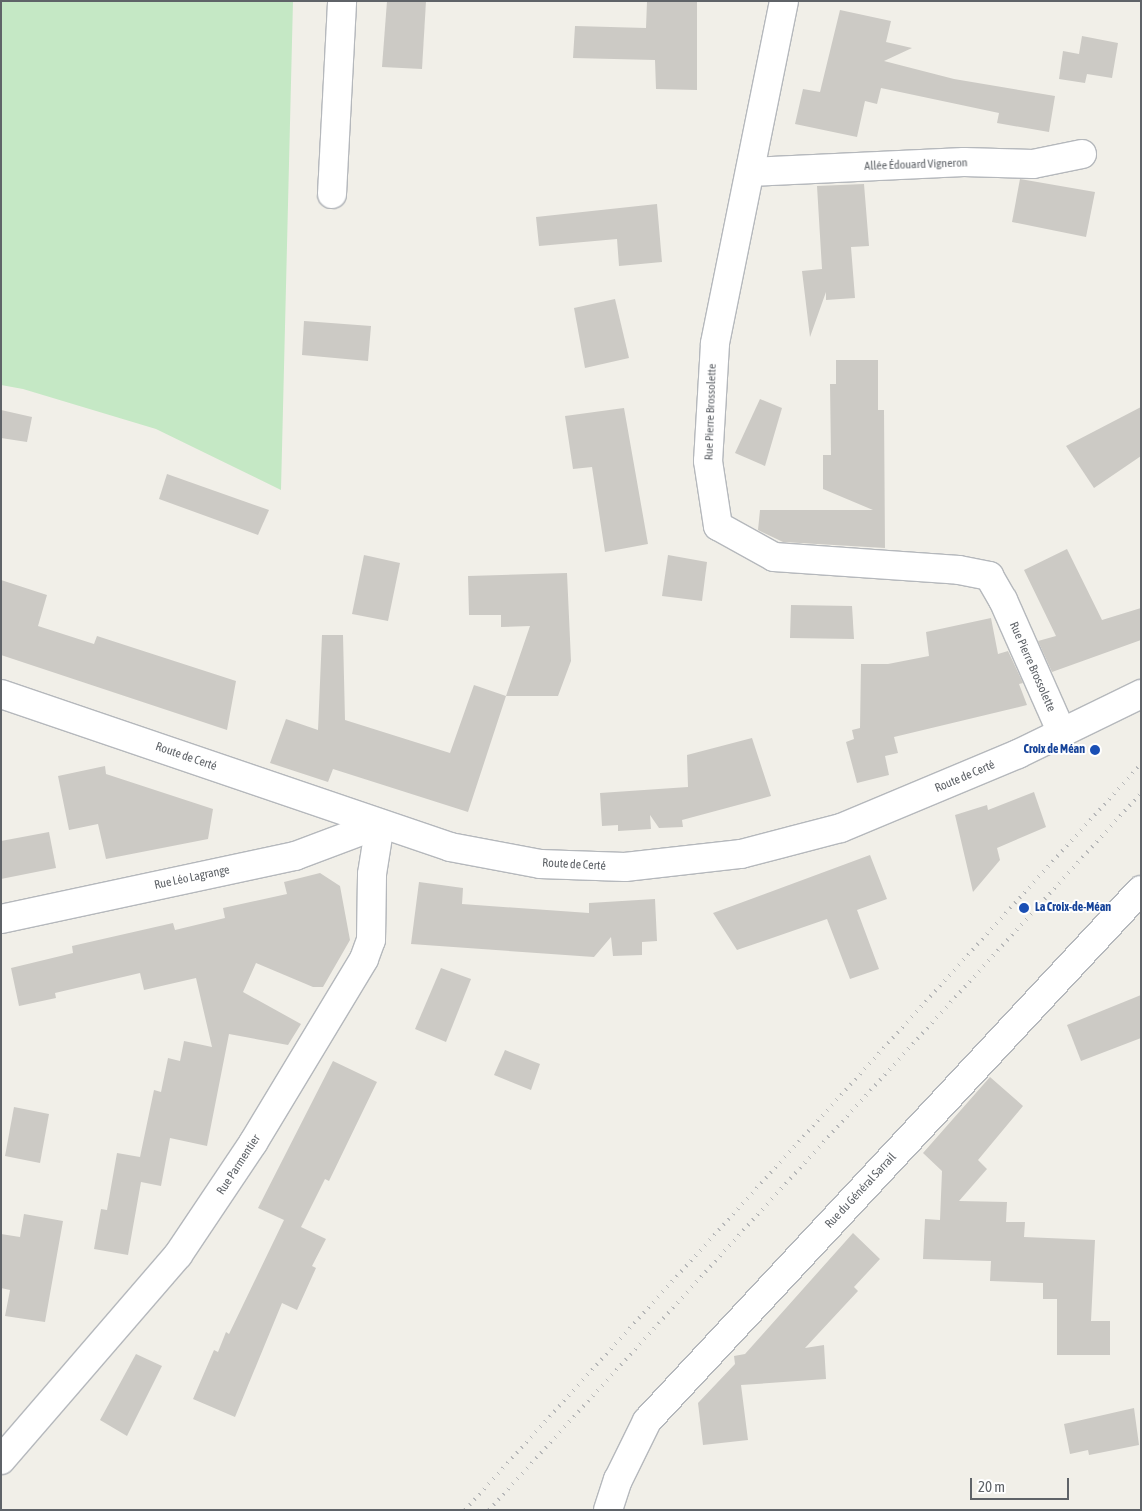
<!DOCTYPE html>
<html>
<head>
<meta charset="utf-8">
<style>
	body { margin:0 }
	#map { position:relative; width:1142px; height:1511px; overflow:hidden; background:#f1efe8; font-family:"Asap Condensed",sans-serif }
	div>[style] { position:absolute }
	.green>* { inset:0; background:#c5e8c5 }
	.building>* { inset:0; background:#cccac5 }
	.roads { filter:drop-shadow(1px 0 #b5b8bc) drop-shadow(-1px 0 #b5b8bc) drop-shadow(0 1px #b5b8bc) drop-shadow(0 -1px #b5b8bc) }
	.minor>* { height:28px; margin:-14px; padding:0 14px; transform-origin:14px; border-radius:14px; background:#fff }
	.rail>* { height:4px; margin-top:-2px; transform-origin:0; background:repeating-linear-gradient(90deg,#b6b7b8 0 1px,transparent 0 7px) }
	.dots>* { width:14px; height:14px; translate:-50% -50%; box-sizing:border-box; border:2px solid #fff; border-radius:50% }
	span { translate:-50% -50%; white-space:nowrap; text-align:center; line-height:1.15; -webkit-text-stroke:4px #fff; paint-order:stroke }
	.street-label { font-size:12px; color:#5f6368 }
	.transit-label { font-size:12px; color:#164399; font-weight:700 }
	.right { translate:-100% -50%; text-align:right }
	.left { translate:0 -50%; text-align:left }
	.frame { position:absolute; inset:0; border:2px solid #5f6368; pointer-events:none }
	.scale { position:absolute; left:970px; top:1478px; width:99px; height:22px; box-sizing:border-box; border:2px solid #5f6368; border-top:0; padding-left:6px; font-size:15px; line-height:18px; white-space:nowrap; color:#5f6368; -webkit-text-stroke:4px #fff; paint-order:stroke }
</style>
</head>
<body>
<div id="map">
	<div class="green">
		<div style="clip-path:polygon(1px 1px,293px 1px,281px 490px,156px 429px,23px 389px,1px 385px)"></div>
	</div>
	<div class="building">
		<div style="clip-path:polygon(387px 1px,426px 1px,422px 69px,382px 67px)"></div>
		<div style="clip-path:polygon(647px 1px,697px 1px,697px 90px,656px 89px,655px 60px,573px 58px,575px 26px,646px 28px)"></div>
		<div style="clip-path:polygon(840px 10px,891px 21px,886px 42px,912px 48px,884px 61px,954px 79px,1055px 96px,1049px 132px,997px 123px,999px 113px,881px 88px,877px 104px,865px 101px,857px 137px,795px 124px,803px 89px,820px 92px)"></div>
		<div style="clip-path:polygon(1082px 36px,1118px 43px,1112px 78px,1087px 74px,1085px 83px,1059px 79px,1063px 51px,1079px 54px)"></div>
		<div style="clip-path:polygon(1020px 179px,1095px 192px,1086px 237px,1012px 222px)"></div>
		<div style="clip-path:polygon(864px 184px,869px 246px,851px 247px,855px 298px,826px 300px,826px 292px,810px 337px,802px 271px,822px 269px,817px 186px)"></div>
		<div style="clip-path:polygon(657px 204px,662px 262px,619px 266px,617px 239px,539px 246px,536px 217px)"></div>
		<div style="clip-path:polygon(615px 299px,629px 358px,585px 368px,574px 308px)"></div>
		<div style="clip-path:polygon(304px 321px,371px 326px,368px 361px,302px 355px)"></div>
		<div style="clip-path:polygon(836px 360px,878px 360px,878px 410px,884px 410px,885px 548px,783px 542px,758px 530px,760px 510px,873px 510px,823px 489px,823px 455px,831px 455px,830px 384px,836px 384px)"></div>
		<div style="clip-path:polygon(760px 399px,782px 408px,765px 466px,735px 453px)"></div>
		<div style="clip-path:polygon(1141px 407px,1141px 456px,1094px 488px,1066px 446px)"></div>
		<div style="clip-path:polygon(624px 408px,648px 544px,605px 552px,592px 467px,573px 469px,565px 416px)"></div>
		<div style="clip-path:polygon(1px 410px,32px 417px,27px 442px,1px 438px)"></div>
		<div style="clip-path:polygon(167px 474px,269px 510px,258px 535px,159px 499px)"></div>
		<div style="clip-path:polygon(1067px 549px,1102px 620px,1141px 608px,1141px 640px,1052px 672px,1038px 641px,1056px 636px,1024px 570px)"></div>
		<div style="clip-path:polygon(364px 555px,400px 563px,388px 621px,352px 614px)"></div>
		<div style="clip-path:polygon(668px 555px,707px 562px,702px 601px,662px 596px)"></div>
		<div style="clip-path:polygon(567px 573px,571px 661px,558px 696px,506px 696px,530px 626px,501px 627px,501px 615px,469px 615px,468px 576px)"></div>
		<div style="clip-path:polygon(1px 580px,47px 595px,38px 626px,94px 644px,97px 636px,236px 681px,227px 730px,1px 655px)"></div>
		<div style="clip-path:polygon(791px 605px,852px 606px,854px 639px,790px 638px)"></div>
		<div style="clip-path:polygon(991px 618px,998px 654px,1008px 651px,1023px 683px,1019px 684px,1027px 705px,894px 737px,898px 753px,885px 756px,889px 775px,857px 783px,846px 742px,854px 739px,852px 730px,860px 728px,861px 664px,888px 664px,929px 656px,926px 632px)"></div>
		<div style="clip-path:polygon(322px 635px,343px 635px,345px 720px,450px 753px,474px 685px,506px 696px,468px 812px,333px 769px,328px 782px,270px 763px,286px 719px,318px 730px)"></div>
		<div style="clip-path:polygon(752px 738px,771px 796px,682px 820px,683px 827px,659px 828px,650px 815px,651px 829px,618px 831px,618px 825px,602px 826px,600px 793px,688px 787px,687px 755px)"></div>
		<div style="clip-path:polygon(105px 766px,106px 774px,213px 809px,208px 839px,106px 859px,98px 824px,69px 830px,58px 776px)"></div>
		<div style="clip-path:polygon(1034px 792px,1046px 827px,997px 848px,1000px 860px,973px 892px,955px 815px,987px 805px,988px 810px)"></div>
		<div style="clip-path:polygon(49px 832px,56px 868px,1px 879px,1px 841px)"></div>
		<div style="clip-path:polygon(870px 855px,887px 899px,857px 910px,879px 969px,850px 979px,827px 919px,737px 950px,713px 913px)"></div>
		<div style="clip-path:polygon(320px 873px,340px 886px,350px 940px,323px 987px,313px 987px,256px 963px,243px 992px,301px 1024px,288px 1045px,229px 1034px,207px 1146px,170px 1138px,161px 1186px,141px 1182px,128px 1255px,94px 1249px,101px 1209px,107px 1210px,117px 1153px,140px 1157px,154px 1090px,161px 1092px,168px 1058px,180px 1061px,184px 1041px,212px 1047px,196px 978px,144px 990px,140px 973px,55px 993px,56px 998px,19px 1006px,11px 968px,73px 953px,72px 946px,173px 923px,175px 930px,225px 918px,223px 908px,287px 894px,284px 882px)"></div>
		<div style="clip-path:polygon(419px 882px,463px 888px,462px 904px,589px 913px,589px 903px,655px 899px,657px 941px,642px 942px,642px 955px,613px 956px,611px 937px,594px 957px,411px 944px)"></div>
		<div style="clip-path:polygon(441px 968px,471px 979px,446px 1042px,415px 1029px)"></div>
		<div style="clip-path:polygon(1141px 995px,1141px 1038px,1081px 1061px,1067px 1025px)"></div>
		<div style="clip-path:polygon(505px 1050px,540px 1064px,531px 1090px,494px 1075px)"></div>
		<div style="clip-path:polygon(333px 1061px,377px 1082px,329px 1181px,325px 1179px,301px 1227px,326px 1239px,312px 1266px,316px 1268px,297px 1310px,282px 1303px,235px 1417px,193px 1399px,214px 1350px,218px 1352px,226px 1332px,229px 1334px,284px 1220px,258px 1208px)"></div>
		<div style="clip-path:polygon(990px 1077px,1023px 1106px,978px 1160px,987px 1169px,959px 1201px,1007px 1202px,1006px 1222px,1025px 1222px,1024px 1237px,1095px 1240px,1091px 1321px,1110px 1321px,1110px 1355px,1057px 1355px,1057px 1299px,1043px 1299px,1043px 1283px,990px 1281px,991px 1261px,923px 1259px,925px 1219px,940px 1220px,942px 1171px,923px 1153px)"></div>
		<div style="clip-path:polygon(14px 1107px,49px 1114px,40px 1163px,5px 1156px)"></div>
		<div style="clip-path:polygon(24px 1214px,63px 1221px,45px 1322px,5px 1316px,10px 1290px,1px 1288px,1px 1234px,20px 1237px)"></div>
		<div style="clip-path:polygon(853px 1233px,880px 1259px,854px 1287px,858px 1291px,805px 1348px,824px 1345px,826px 1379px,741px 1385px,748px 1440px,703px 1445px,698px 1403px,735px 1364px,734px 1356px,745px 1354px)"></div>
		<div style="clip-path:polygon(136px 1354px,162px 1366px,127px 1436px,100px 1420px)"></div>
		<div style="clip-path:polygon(1134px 1408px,1139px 1445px,1089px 1455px,1088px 1450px,1070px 1454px,1064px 1424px)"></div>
	</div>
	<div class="roads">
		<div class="minor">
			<div style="left:784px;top:1px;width:350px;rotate:101.4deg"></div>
			<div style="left:715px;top:344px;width:117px;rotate:93.4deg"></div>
			<div style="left:708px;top:461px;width:66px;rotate:81.3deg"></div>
			<div style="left:718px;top:526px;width:64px;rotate:29deg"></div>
			<div style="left:774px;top:557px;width:185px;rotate:4deg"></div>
			<div style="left:959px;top:570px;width:31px;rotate:11deg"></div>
			<div style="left:989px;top:576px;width:28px;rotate:60deg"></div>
			<div style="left:1003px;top:600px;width:145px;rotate:66.1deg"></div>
			<div style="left:750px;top:172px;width:214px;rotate:-2.7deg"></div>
			<div style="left:964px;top:162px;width:69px;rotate:1.7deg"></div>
			<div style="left:1033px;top:164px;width:50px;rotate:-11.5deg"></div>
			<div style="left:332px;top:194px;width:193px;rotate:-87deg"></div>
			<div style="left:1px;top:694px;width:474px;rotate:18.8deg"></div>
			<div style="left:450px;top:847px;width:92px;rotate:10.7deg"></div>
			<div style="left:540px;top:864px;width:85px;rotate:2deg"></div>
			<div style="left:625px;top:867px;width:117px;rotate:-6.4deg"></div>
			<div style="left:741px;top:854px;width:103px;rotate:-14.6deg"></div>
			<div style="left:841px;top:828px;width:192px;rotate:-22.7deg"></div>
			<div style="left:1018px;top:754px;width:137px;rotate:-26deg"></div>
			<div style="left:1px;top:919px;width:301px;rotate:-12.1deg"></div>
			<div style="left:295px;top:856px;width:91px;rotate:-20.6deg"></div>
			<div style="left:1px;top:1460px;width:271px;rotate:-49.2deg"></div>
			<div style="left:178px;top:1255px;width:135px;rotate:-56.2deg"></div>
			<div style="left:253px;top:1143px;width:215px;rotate:-58.9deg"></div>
			<div style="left:364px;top:959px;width:20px;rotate:-70deg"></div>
			<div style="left:371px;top:940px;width:66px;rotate:-89.1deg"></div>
			<div style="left:372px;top:874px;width:51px;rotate:-80.9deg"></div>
			<div style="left:608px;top:1510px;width:32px;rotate:-72deg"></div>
			<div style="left:618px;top:1480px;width:66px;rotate:-63.8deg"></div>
			<div style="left:647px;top:1421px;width:725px;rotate:-47.07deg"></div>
		</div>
	</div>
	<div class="rail">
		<div style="left:465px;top:1510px;width:1007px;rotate:-47.82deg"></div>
		<div style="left:489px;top:1510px;width:969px;rotate:-47.72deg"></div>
	</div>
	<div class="dots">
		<div style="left:1095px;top:750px;background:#1a4fb4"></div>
		<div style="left:1024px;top:908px;background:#1a4fb4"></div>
	</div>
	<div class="street-label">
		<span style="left:916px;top:165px;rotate:-2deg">Allée Édouard Vigneron</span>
		<span style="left:711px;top:412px;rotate:-88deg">Rue Pierre Brossolette</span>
		<span style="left:1032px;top:667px;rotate:66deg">Rue Pierre Brossolette</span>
		<span style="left:186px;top:757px;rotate:19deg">Route de Certé</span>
		<span style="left:965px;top:777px;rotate:-23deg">Route de Certé</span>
		<span style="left:574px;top:865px;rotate:3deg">Route de Certé</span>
		<span style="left:192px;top:878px;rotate:-12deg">Rue Léo Lagrange</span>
		<span style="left:239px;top:1165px;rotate:-57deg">Rue Parmentier</span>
		<span style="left:861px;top:1191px;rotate:-47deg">Rue du Général Sarrail</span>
	</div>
	<div class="transit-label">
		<span class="right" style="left:1085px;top:750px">Croix de Méan</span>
		<span class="left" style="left:1035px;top:908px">La Croix-de-Méan</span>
	</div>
	<div class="frame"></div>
	<div class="scale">20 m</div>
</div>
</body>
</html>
